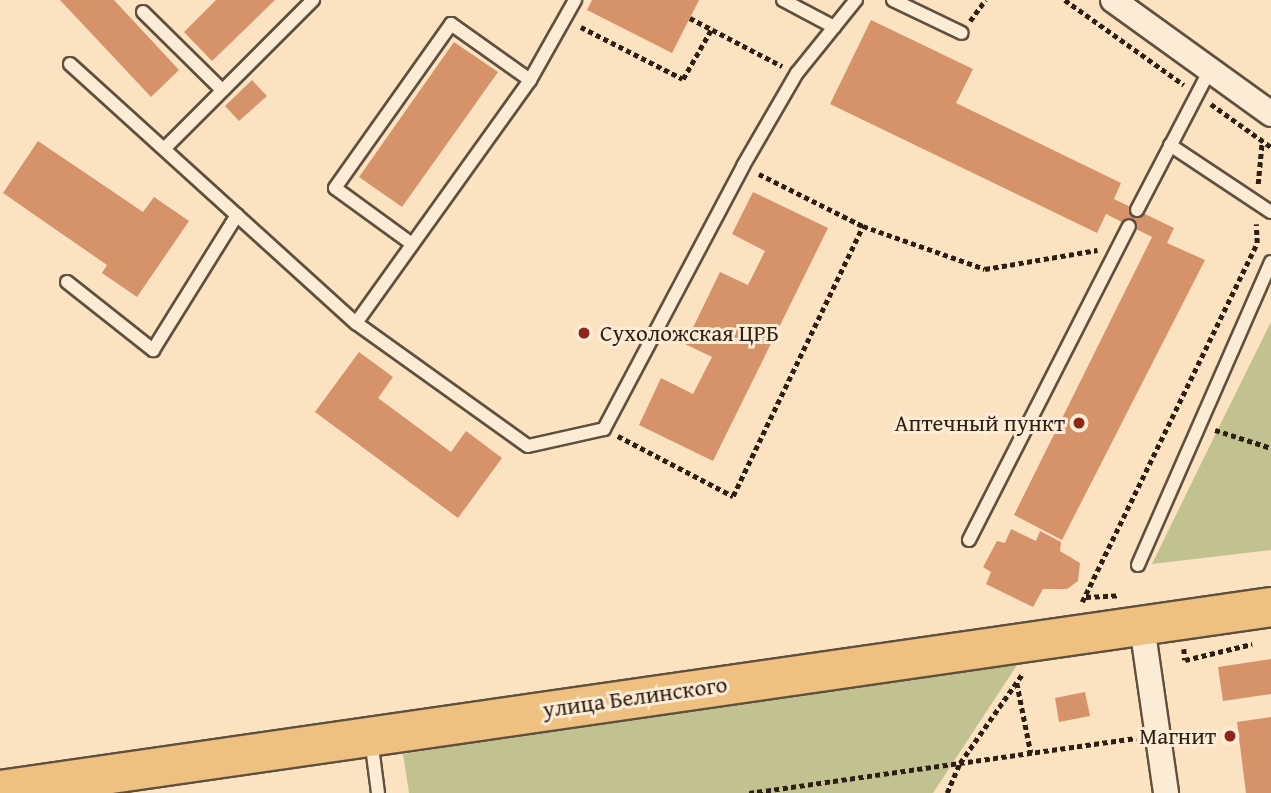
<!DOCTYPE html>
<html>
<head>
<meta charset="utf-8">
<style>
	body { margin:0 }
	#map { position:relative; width:1271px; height:793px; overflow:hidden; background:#fbe2c0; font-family:"Gentium Book Plus",serif }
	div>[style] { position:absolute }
	.green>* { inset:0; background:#c2c290 }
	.building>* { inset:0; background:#d6936a }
	.path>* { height:4.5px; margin-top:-2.25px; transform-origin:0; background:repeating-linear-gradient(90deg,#2d1f13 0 5px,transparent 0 8.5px) }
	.roads { filter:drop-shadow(2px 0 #60503e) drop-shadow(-2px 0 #60503e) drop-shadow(0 2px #60503e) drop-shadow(0 -2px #60503e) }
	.service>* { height:12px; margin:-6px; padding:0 6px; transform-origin:6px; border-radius:6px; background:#fcecd6 }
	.minor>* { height:24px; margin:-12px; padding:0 12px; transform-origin:12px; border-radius:12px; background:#fcecd6 }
	.primary>* { height:38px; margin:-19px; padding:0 19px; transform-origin:19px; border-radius:19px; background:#eec180 }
	.dots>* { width:19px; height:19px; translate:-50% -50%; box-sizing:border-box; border:4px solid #fcecd6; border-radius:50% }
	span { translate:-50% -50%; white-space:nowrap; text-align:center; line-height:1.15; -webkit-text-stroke:6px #fcecd6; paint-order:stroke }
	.poi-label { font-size:23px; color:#2d1f13 }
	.left { translate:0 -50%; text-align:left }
	.right { translate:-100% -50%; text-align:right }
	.street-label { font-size:23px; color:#2d1f13 }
</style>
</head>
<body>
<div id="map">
	<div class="green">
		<div style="clip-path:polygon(1271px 322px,1271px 550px,1152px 564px,1217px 431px)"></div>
		<div style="clip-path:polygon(1023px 656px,933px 793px,409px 793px,403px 754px)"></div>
	</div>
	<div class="building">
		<div style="clip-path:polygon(60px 0,114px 0,179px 70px,151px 97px)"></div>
		<div style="clip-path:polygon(216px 0,275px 0,212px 61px,184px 32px)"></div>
		<div style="clip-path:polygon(592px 0,699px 0,672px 53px,587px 10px)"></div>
		<div style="clip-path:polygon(871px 20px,973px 69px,956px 103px,1121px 183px,1114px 199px,1174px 228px,1167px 243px,1205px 260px,1062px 540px,1014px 515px,1152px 237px,1106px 214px,1097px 233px,830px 104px)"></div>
		<div style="clip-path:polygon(454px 42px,498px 72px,402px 207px,359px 177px)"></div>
		<div style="clip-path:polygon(252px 80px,267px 96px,239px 121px,225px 106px)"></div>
		<div style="clip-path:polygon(38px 141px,143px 212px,154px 197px,189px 221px,137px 297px,102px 273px,107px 265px,3px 193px)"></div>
		<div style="clip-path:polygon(753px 192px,828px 228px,713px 461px,639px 425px,661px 378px,693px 394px,712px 357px,685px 344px,720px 272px,748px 285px,765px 251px,732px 234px)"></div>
		<div style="clip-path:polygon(359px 352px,393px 377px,378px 398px,451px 452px,466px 431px,502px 458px,458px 518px,315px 412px)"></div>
		<div style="clip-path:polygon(1011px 529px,1036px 541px,1040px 531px,1061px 542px,1060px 551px,1080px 563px,1078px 581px,1067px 589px,1043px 589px,1033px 607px,986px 584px,991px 572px,983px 567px,997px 541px,1005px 543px)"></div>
		<div style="clip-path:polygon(1271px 659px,1271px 694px,1223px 701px,1218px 667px)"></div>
		<div style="clip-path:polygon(1085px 692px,1090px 716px,1059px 722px,1055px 698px)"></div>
		<div style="clip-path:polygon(1271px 717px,1271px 793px,1246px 793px,1237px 722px)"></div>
	</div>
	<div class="path">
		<div style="left:1065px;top:0;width:146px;rotate:35.5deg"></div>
		<div style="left:690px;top:18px;width:104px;rotate:27.6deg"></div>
		<div style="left:970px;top:21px;width:26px;rotate:-54deg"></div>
		<div style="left:581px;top:27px;width:114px;rotate:27deg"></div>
		<div style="left:683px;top:79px;width:56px;rotate:-60.3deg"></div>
		<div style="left:1211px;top:104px;width:74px;rotate:35.6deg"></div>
		<div style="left:759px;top:174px;width:116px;rotate:26.6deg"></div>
		<div style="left:863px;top:226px;width:129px;rotate:19.4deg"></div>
		<div style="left:985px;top:269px;width:114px;rotate:-9.6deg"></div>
		<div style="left:1258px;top:184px;width:43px;rotate:-84.7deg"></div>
		<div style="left:1215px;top:430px;width:59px;rotate:17.8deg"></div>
		<div style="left:618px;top:436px;width:130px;rotate:27.6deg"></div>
		<div style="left:733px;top:496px;width:300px;rotate:-64.3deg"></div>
		<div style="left:1086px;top:597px;width:34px;rotate:-3deg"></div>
		<div style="left:1082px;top:602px;width:399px;rotate:-64deg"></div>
		<div style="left:1257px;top:243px;width:19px;rotate:-93deg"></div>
		<div style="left:1184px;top:649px;width:11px;rotate:85deg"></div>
		<div style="left:1185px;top:660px;width:69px;rotate:-13.4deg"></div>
		<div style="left:1017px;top:683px;width:71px;rotate:78.7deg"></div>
		<div style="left:749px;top:793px;width:391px;rotate:-8.1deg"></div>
		<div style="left:947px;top:793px;width:33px;rotate:-67deg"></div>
		<div style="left:960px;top:763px;width:110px;rotate:-55deg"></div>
	</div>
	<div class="roads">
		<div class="service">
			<div style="left:783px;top:0;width:58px;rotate:27.9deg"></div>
			<div style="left:893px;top:0;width:76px;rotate:25.6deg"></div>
			<div style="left:143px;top:12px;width:111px;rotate:44.6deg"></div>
			<div style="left:70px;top:64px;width:386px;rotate:42.2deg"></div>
			<div style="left:356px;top:323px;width:211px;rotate:35.6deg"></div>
			<div style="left:528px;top:446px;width:78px;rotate:-12.6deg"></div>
			<div style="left:604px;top:429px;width:297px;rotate:-62.1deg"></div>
			<div style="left:743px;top:166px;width:108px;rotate:-59.9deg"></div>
			<div style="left:797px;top:73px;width:94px;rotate:-51.1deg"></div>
			<div style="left:1170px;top:145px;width:121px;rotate:33.6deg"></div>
			<div style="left:164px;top:149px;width:211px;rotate:-45deg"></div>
			<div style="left:1137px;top:210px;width:158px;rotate:-62.5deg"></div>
			<div style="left:412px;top:244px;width:95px;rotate:-144deg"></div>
			<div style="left:335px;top:188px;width:201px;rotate:-54.7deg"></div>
			<div style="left:451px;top:24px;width:97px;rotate:35.3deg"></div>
			<div style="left:67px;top:282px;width:110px;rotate:38.3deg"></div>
			<div style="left:153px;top:350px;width:159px;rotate:-58.1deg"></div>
			<div style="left:356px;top:323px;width:299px;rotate:-54.4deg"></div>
			<div style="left:530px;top:80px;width:92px;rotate:-60.6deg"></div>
			<div style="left:969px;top:540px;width:352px;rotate:-63deg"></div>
			<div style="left:1138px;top:565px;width:331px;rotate:-66.3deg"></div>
			<div style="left:371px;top:739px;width:54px;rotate:82.6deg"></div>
		</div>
		<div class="minor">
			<div style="left:1113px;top:0;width:195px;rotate:35.8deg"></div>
			<div style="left:1142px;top:626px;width:169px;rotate:81.8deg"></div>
		</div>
		<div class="primary">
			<div style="left:0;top:790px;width:1284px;rotate:-8.19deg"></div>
		</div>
	</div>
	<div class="dots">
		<div style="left:584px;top:333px;background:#8f2418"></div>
		<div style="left:1079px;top:423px;background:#8f2418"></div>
		<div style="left:1230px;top:736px;background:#8f2418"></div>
	</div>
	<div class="poi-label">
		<span class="left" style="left:600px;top:333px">Сухоложская ЦРБ</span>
		<span class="right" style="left:1065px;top:423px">Аптечный пункт</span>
		<span class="right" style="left:1216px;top:736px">Магнит</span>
	</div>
	<div class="street-label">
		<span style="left:635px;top:697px;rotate:-8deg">улица Белинского</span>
	</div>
</div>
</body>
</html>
